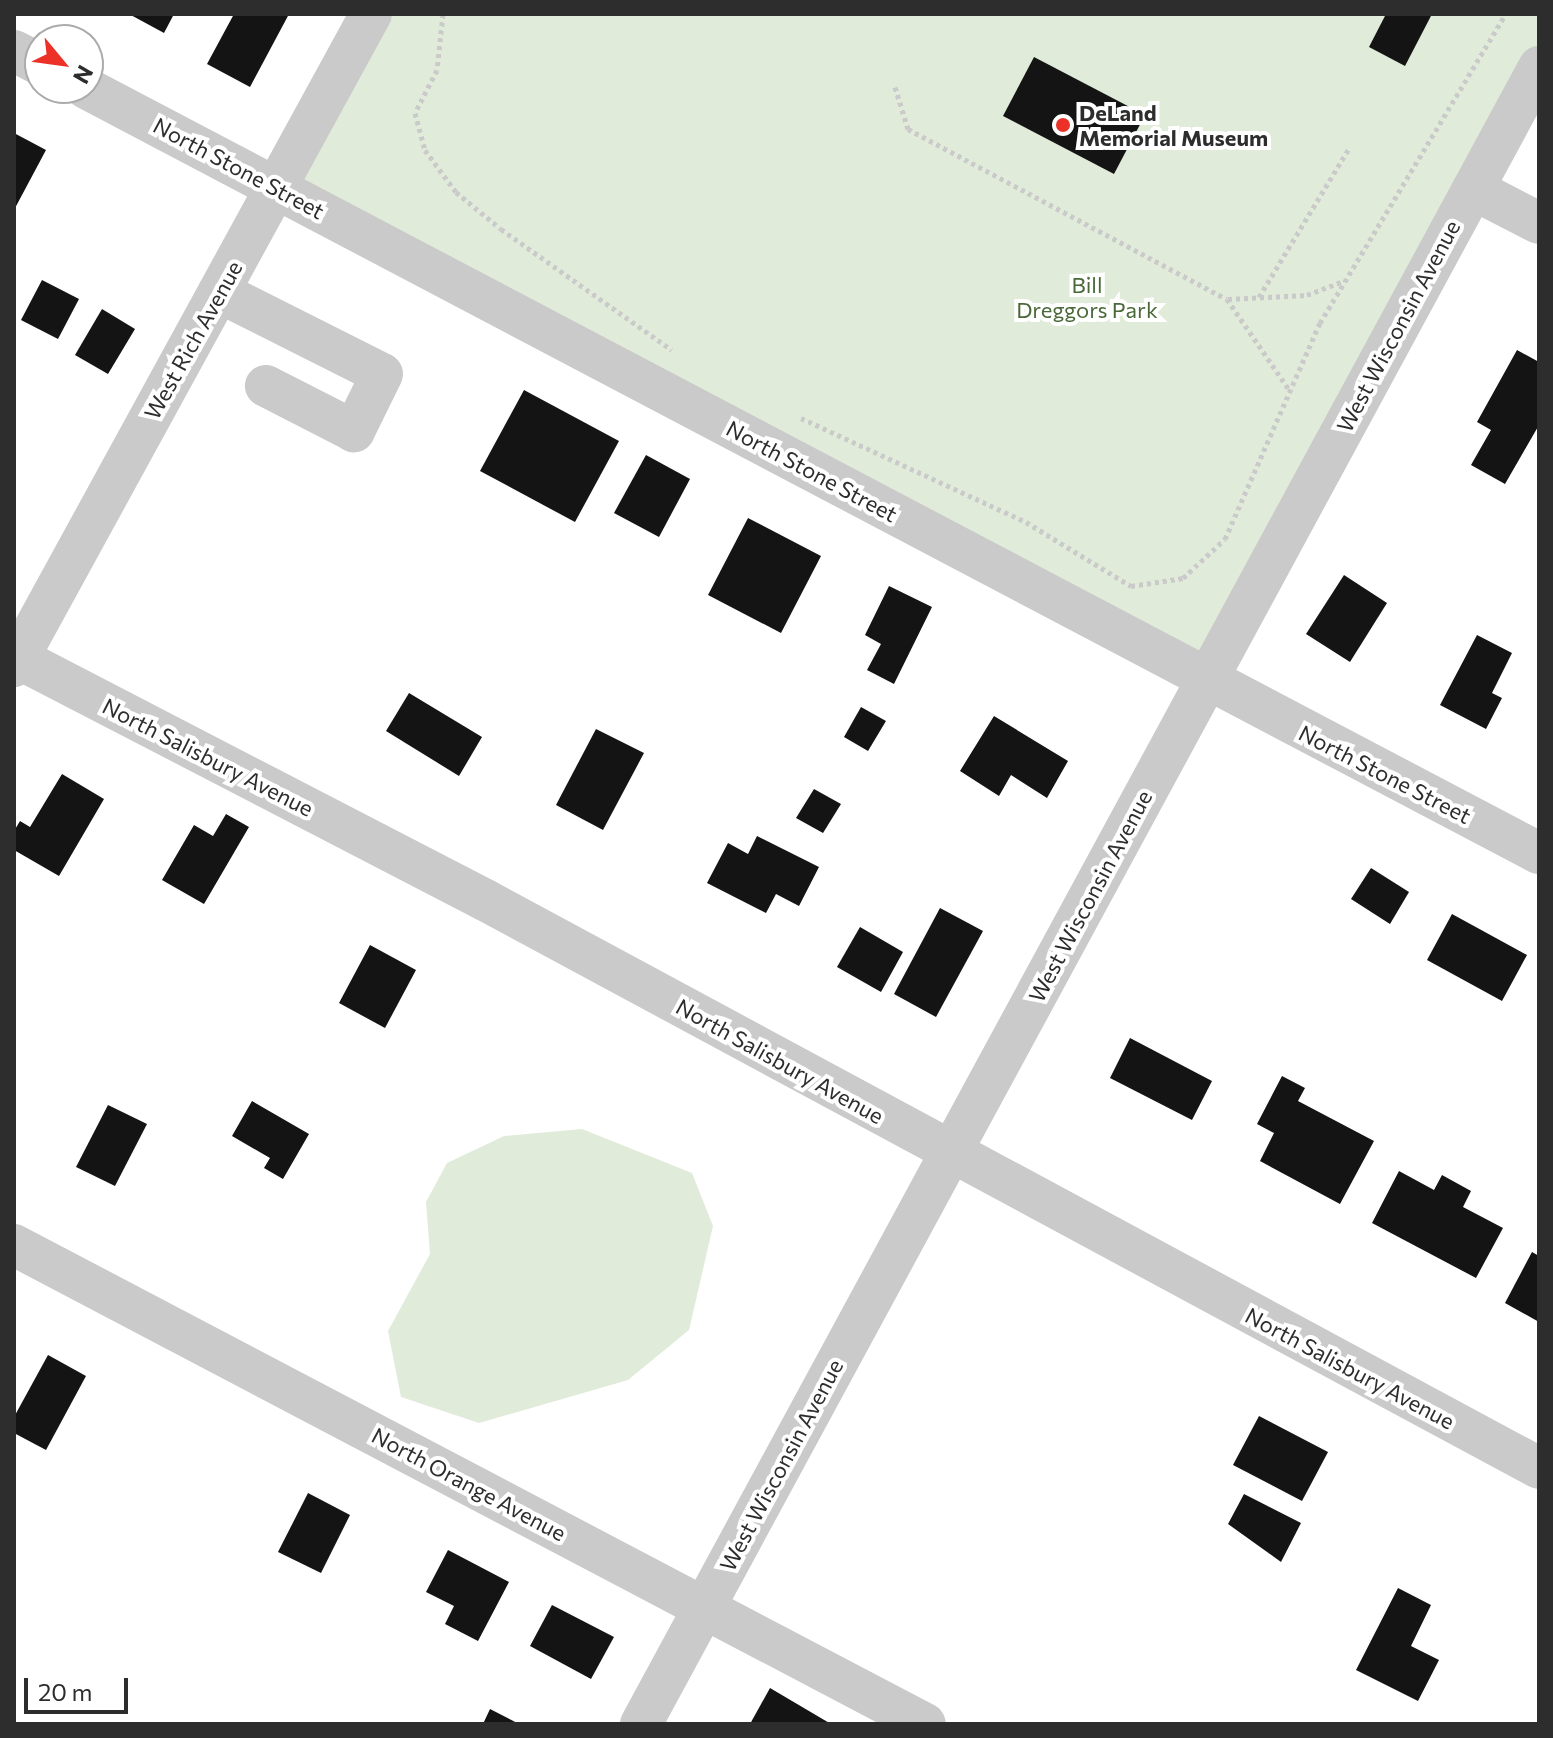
<!DOCTYPE html>
<html>
<head>
<meta charset="utf-8">
<style>
	body { margin:0 }
	#map { position:relative; width:1553px; height:1738px; overflow:hidden; background:#fff; font-family:Commissioner,sans-serif }
	div>[style] { position:absolute }
	.green>* { inset:0; background:#e1ebd9 }
	.building>* { inset:0; background:#141414 }
	.path>* { height:5px; margin-top:-2.5px; transform-origin:0; background:repeating-linear-gradient(90deg,#cacaca 0 4px,transparent 0 8px) }
	.minor>* { height:42px; margin:-21px; padding:0 21px; transform-origin:21px; border-radius:21px; background:#cacaca }
	.dots>* { width:22px; height:22px; translate:-50% -50%; box-sizing:border-box; border:4px solid #fff; border-radius:50% }
	span { translate:-50% -50%; white-space:nowrap; text-align:center; line-height:1.15; -webkit-text-stroke:8px #fff; paint-order:stroke }
	.poi-label { font-size:22px; color:#2d2d2d; font-weight:700 }
	.left { translate:0 -50%; text-align:left }
	.street-label { font-size:22px; color:#2d2d2d }
	.park-label { font-size:22px; color:#4a6939 }
	.frame { position:absolute; inset:0; border:16px solid #2d2d2d; pointer-events:none }
	.north { position:absolute; left:24px; top:24px; width:80px; height:80px; box-sizing:border-box; background:#fff; border:2px solid #ababab; border-radius:50%; rotate:119deg; font-size:22px; font-weight:700; line-height:32px; text-align:center; color:#2d2d2d }
	.north::after { content:''; display:block; margin:auto; width:28px; height:36px; background:#eb3128; clip-path:polygon(50% 0,100% 100%,50% 72%,0 100%) }
	.scale { position:absolute; left:24px; top:1678px; width:104px; height:36px; box-sizing:border-box; border:4px solid #2d2d2d; border-top:0; padding-left:10px; font-size:24px; line-height:28px; white-space:nowrap; color:#2d2d2d; -webkit-text-stroke:6px #fff; paint-order:stroke }
</style>
</head>
<body>
<div id="map">
	<div class="green">
		<div style="clip-path:polygon(371px 14px,1539px 14px,1539px 67px,1206px 681px,277px 187px)"></div>
		<div style="clip-path:polygon(582px 1129px,692px 1173px,713px 1226px,689px 1330px,628px 1380px,479px 1423px,401px 1397px,388px 1331px,430px 1254px,426px 1202px,447px 1163px,504px 1136px)"></div>
	</div>
	<div class="building">
		<div style="clip-path:polygon(129px 14px,174px 14px,164px 33px)"></div>
		<div style="clip-path:polygon(234px 14px,289px 14px,250px 87px,207px 64px)"></div>
		<div style="clip-path:polygon(1386px 14px,1432px 14px,1405px 66px,1369px 47px)"></div>
		<div style="clip-path:polygon(1034px 57px,1145px 115px,1114px 174px,1003px 116px)"></div>
		<div style="clip-path:polygon(14px 133px,46px 150px,14px 210px)"></div>
		<div style="clip-path:polygon(42px 280px,79px 299px,58px 339px,21px 320px)"></div>
		<div style="clip-path:polygon(102px 309px,135px 329px,108px 374px,75px 355px)"></div>
		<div style="clip-path:polygon(1517px 350px,1539px 362px,1539px 425px,1505px 484px,1471px 465px,1491px 430px,1477px 422px)"></div>
		<div style="clip-path:polygon(524px 390px,619px 441px,575px 522px,480px 471px)"></div>
		<div style="clip-path:polygon(646px 455px,690px 479px,659px 537px,614px 513px)"></div>
		<div style="clip-path:polygon(748px 518px,821px 556px,781px 633px,708px 595px)"></div>
		<div style="clip-path:polygon(1344px 575px,1387px 603px,1350px 662px,1306px 634px)"></div>
		<div style="clip-path:polygon(889px 586px,932px 607px,894px 684px,867px 670px,881px 644px,865px 635px)"></div>
		<div style="clip-path:polygon(1477px 635px,1512px 653px,1492px 693px,1502px 698px,1486px 729px,1440px 705px)"></div>
		<div style="clip-path:polygon(409px 693px,482px 737px,459px 776px,386px 731px)"></div>
		<div style="clip-path:polygon(861px 707px,886px 721px,868px 751px,844px 737px)"></div>
		<div style="clip-path:polygon(994px 716px,1068px 761px,1047px 798px,1011px 775px,999px 796px,960px 771px)"></div>
		<div style="clip-path:polygon(596px 729px,644px 753px,603px 830px,556px 805px)"></div>
		<div style="clip-path:polygon(62px 774px,104px 799px,59px 876px,14px 850px,14px 831px,20px 821px,30px 827px)"></div>
		<div style="clip-path:polygon(814px 789px,841px 804px,823px 833px,796px 818px)"></div>
		<div style="clip-path:polygon(226px 814px,249px 827px,204px 904px,162px 880px,194px 825px,213px 836px)"></div>
		<div style="clip-path:polygon(757px 836px,819px 867px,799px 906px,776px 894px,766px 913px,707px 883px,728px 843px,748px 854px)"></div>
		<div style="clip-path:polygon(1371px 868px,1409px 892px,1390px 924px,1351px 899px)"></div>
		<div style="clip-path:polygon(940px 908px,983px 931px,936px 1017px,894px 994px)"></div>
		<div style="clip-path:polygon(1452px 914px,1527px 955px,1502px 1001px,1427px 960px)"></div>
		<div style="clip-path:polygon(860px 927px,903px 952px,881px 992px,837px 967px)"></div>
		<div style="clip-path:polygon(370px 945px,416px 970px,385px 1028px,339px 1003px)"></div>
		<div style="clip-path:polygon(1130px 1038px,1212px 1081px,1192px 1120px,1110px 1078px)"></div>
		<div style="clip-path:polygon(1282px 1076px,1305px 1088px,1298px 1101px,1374px 1141px,1340px 1204px,1260px 1161px,1274px 1133px,1257px 1124px)"></div>
		<div style="clip-path:polygon(252px 1101px,309px 1134px,283px 1179px,264px 1168px,270px 1158px,232px 1136px)"></div>
		<div style="clip-path:polygon(108px 1105px,147px 1124px,115px 1186px,76px 1167px)"></div>
		<div style="clip-path:polygon(1399px 1171px,1434px 1190px,1442px 1175px,1471px 1191px,1463px 1207px,1503px 1228px,1476px 1278px,1372px 1223px)"></div>
		<div style="clip-path:polygon(1532px 1252px,1539px 1256px,1539px 1322px,1505px 1303px)"></div>
		<div style="clip-path:polygon(48px 1355px,86px 1376px,46px 1450px,14px 1433px,14px 1417px)"></div>
		<div style="clip-path:polygon(1259px 1416px,1328px 1452px,1302px 1501px,1233px 1465px)"></div>
		<div style="clip-path:polygon(308px 1493px,350px 1515px,321px 1573px,278px 1552px)"></div>
		<div style="clip-path:polygon(1244px 1494px,1301px 1523px,1281px 1562px,1228px 1524px)"></div>
		<div style="clip-path:polygon(448px 1550px,509px 1582px,478px 1641px,445px 1624px,454px 1606px,426px 1592px)"></div>
		<div style="clip-path:polygon(1398px 1588px,1431px 1605px,1411px 1646px,1439px 1660px,1418px 1701px,1356px 1670px)"></div>
		<div style="clip-path:polygon(552px 1605px,614px 1637px,591px 1679px,530px 1646px)"></div>
		<div style="clip-path:polygon(770px 1688px,831px 1724px,750px 1724px)"></div>
		<div style="clip-path:polygon(490px 1709px,519px 1724px,483px 1724px)"></div>
	</div>
	<div class="path">
		<div style="left:443px;top:14px;width:56px;rotate:96.1deg"></div>
		<div style="left:437px;top:70px;width:48px;rotate:117.1deg"></div>
		<div style="left:415px;top:113px;width:38px;rotate:75deg"></div>
		<div style="left:425px;top:150px;width:52px;rotate:53.6deg"></div>
		<div style="left:456px;top:192px;width:58px;rotate:39.4deg"></div>
		<div style="left:501px;top:229px;width:209px;rotate:35.3deg"></div>
		<div style="left:895px;top:87px;width:44px;rotate:72.8deg"></div>
		<div style="left:908px;top:129px;width:361px;rotate:28.1deg"></div>
		<div style="left:1227px;top:299px;width:108px;rotate:55.6deg"></div>
		<div style="left:1259px;top:297px;width:175px;rotate:-58.8deg"></div>
		<div style="left:1228px;top:299px;width:79px;rotate:-2.9deg"></div>
		<div style="left:1307px;top:295px;width:39px;rotate:-21deg"></div>
		<div style="left:801px;top:418px;width:248px;rotate:24.8deg"></div>
		<div style="left:1026px;top:522px;width:123px;rotate:31.4deg"></div>
		<div style="left:1131px;top:586px;width:53px;rotate:-8.7deg"></div>
		<div style="left:1183px;top:578px;width:57px;rotate:-42.9deg"></div>
		<div style="left:1225px;top:539px;width:236px;rotate:-66.3deg"></div>
		<div style="left:1320px;top:323px;width:361px;rotate:-59deg"></div>
	</div>
	<div class="minor">
		<div style="left:14px;top:51px;width:29px;rotate:27deg"></div>
		<div style="left:86px;top:88px;width:1642px;rotate:27.77deg"></div>
		<div style="left:1473px;top:189px;width:74px;rotate:27.3deg"></div>
		<div style="left:219px;top:292px;width:182px;rotate:26.7deg"></div>
		<div style="left:382px;top:374px;width:64px;rotate:116.2deg"></div>
		<div style="left:354px;top:431px;width:99px;rotate:-152.9deg"></div>
		<div style="left:18px;top:658px;width:526px;rotate:27.39deg"></div>
		<div style="left:485px;top:900px;width:1197px;rotate:28.32deg"></div>
		<div style="left:14px;top:666px;width:743px;rotate:-61.3deg"></div>
		<div style="left:14px;top:1245px;width:1029px;rotate:27.74deg"></div>
		<div style="left:641px;top:1724px;width:1885px;rotate:-61.54deg"></div>
	</div>
	<div class="dots">
		<div style="left:1063px;top:125px;background:#eb3128"></div>
	</div>
	<div class="poi-label">
		<span class="left" style="left:1079px;top:125px">DeLand<br>Memorial Museum</span>
	</div>
	<div class="street-label">
		<span style="left:239px;top:168px;rotate:28deg">North Stone Street</span>
		<span style="left:1398px;top:326px;rotate:-62deg">West Wisconsin Avenue</span>
		<span style="left:193px;top:340px;rotate:-61deg">West Rich Avenue</span>
		<span style="left:812px;top:471px;rotate:28deg">North Stone Street</span>
		<span style="left:208px;top:757px;rotate:27deg">North Salisbury Avenue</span>
		<span style="left:1385px;top:774px;rotate:27deg">North Stone Street</span>
		<span style="left:1090px;top:896px;rotate:-62deg">West Wisconsin Avenue</span>
		<span style="left:780px;top:1061px;rotate:29deg">North Salisbury Avenue</span>
		<span style="left:1350px;top:1368px;rotate:28deg">North Salisbury Avenue</span>
		<span style="left:781px;top:1465px;rotate:-62deg">West Wisconsin Avenue</span>
		<span style="left:469px;top:1484px;rotate:28deg">North Orange Avenue</span>
	</div>
	<div class="park-label">
		<span style="left:1087px;top:297px">Bill<br>Dreggors Park</span>
	</div>
	<div class="frame"></div>
	<div class="north">N</div>
	<div class="scale">20 m</div>
</div>
</body>
</html>
